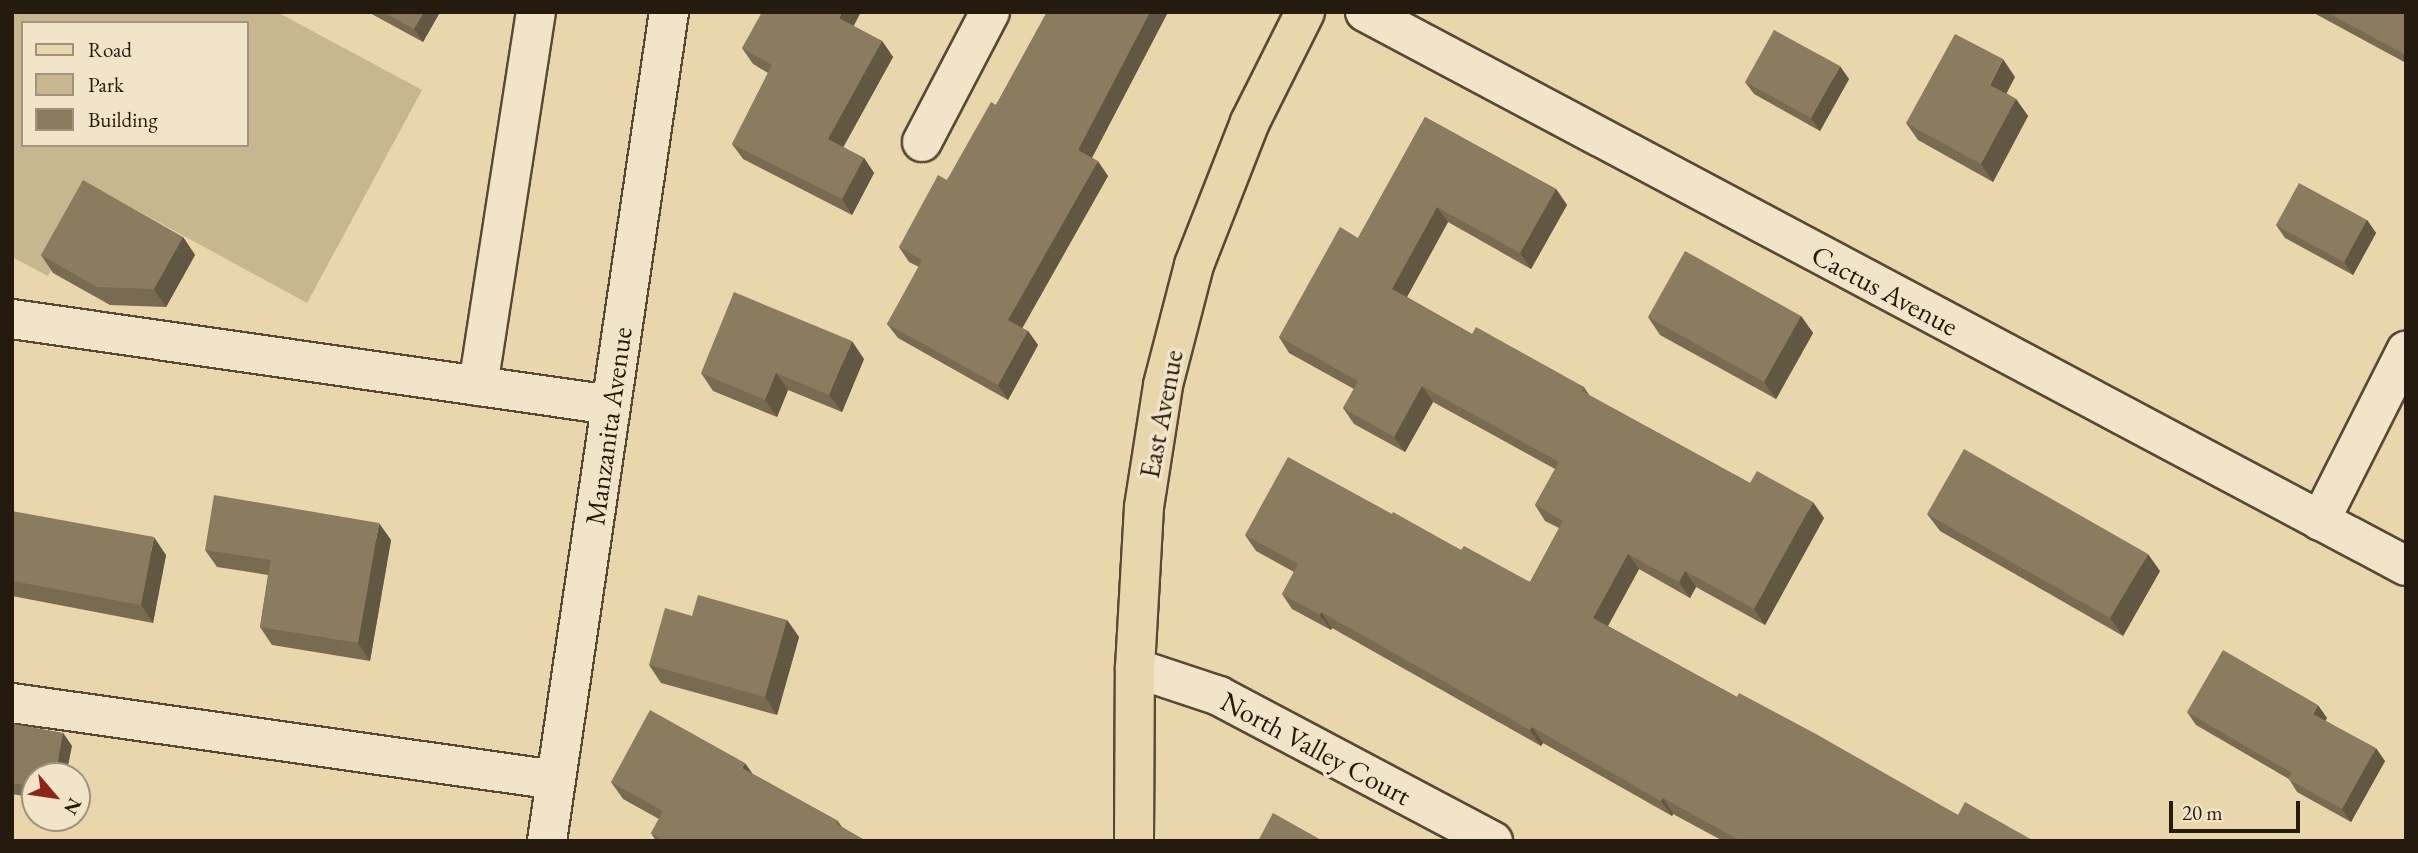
<!DOCTYPE html>
<html>
<head>
<meta charset="utf-8">
<style>
	body { margin:0 }
	#map { position:relative; width:2418px; height:853px; overflow:hidden; background:#e9d6aa; font-family:"EB Garamond",serif }
	div>[style] { position:absolute }
	.green>* { inset:0; background:#c8b68f }
	.roads { filter:drop-shadow(2px 0 #564935) drop-shadow(-2px 0 #564935) drop-shadow(0 2px #564935) drop-shadow(0 -2px #564935) }
	.minor>* { height:38px; margin:-19px; padding:0 19px; transform-origin:19px; border-radius:19px; background:#f1e4c8 }
	.major>* { height:38px; margin:-19px; padding:0 19px; transform-origin:19px; border-radius:19px; background:#e9d6aa }
	.wall>* { inset:0; background:#786b52 }
	.shaded-wall>* { inset:0; background:#615742 }
	.building>* { inset:0; background:#8b7c5f }
	span { translate:-50% -50%; white-space:nowrap; text-align:center; line-height:1.15; -webkit-text-stroke:7px #f1e4c8; paint-order:stroke }
	.street-label { font-size:28px; color:#251a0e }
	.frame { position:absolute; inset:0; border:14px solid #251a0e; pointer-events:none }
	.legend { position:absolute; left:21px; top:21px; width:228px; height:126px; box-sizing:border-box; background:#f1e4c8; border:2px solid #9f937e; margin:0; padding:9px 12px; list-style:none; font-size:21px; color:#251a0e }
	.legend li { display:flex; align-items:center; gap:14px; height:35px }
	.legend b { width:35px; border:2px solid #9f937e }
	.north { position:absolute; left:21px; top:762px; width:70px; height:70px; box-sizing:border-box; background:#f1e4c8; border:2px solid #9f937e; border-radius:50%; rotate:119deg; font-size:19px; font-weight:700; line-height:28px; text-align:center; color:#251a0e }
	.north::after { content:''; display:block; margin:auto; width:24px; height:32px; background:#8f2418; clip-path:polygon(50% 0,100% 100%,50% 72%,0 100%) }
	.scale { position:absolute; left:2169px; top:801px; width:131px; height:32px; box-sizing:border-box; border:4px solid #251a0e; border-top:0; padding-left:9px; font-size:21px; line-height:24px; white-space:nowrap; color:#251a0e; -webkit-text-stroke:5px #f1e4c8; paint-order:stroke }
</style>
</head>
<body>
<div id="map">
	<div class="green">
		<div style="clip-path:polygon(evenodd,12px 12px,277px 12px,422px 90px,307px 303px,96px 188px,48px 276px,12px 257px,12px 12px,23px 23px,247px 23px,247px 145px,23px 145px,23px 23px)"></div>
	</div>
	<div class="roads">
		<div class="minor">
			<div style="left:1365px;top:12px;width:1179px;rotate:28.02deg"></div>
			<div style="left:922px;top:142px;width:147px;rotate:-62.4deg"></div>
			<div style="left:12px;top:319px;width:605px;rotate:8.17deg"></div>
			<div style="left:478px;top:386px;width:378px;rotate:-81.2deg"></div>
			<div style="left:2320px;top:521px;width:191px;rotate:-63.2deg"></div>
			<div style="left:1135px;top:668px;width:89px;rotate:18.4deg"></div>
			<div style="left:1219px;top:696px;width:310px;rotate:27.9deg"></div>
			<div style="left:12px;top:703px;width:549px;rotate:8.06deg"></div>
			<div style="left:547px;top:841px;width:838px;rotate:-81.63deg"></div>
		</div>
		<div class="major">
			<div style="left:1134px;top:841px;width:173px;rotate:-89.7deg"></div>
			<div style="left:1135px;top:668px;width:161px;rotate:-86.8deg"></div>
			<div style="left:1144px;top:507px;width:123px;rotate:-81.1deg"></div>
			<div style="left:1163px;top:385px;width:124px;rotate:-75.5deg"></div>
			<div style="left:1194px;top:265px;width:154px;rotate:-68.6deg"></div>
			<div style="left:1250px;top:122px;width:123px;rotate:-63.4deg"></div>
		</div>
	</div>
	<div class="wall">
		<div style="clip-path:polygon(368px 12px,440px 12px,423px 42px)"></div>
		<div style="clip-path:polygon(1047px 12px,1168px 12px,1092px 158px,1108px 176px,1022px 328px,1028px 331px,1038px 345px,1008px 400px,898px 338px,887px 324px,919px 267px,909px 262px,899px 247px,947px 180px,996px 105px)"></div>
		<div style="clip-path:polygon(2312px 12px,2406px 12px,2406px 63px)"></div>
		<div style="clip-path:polygon(853px 26px,882px 41px,893px 57px,843px 147px,864px 158px,874px 173px,852px 215px,743px 159px,732px 144px,768px 73px,753px 64px,742px 48px)"></div>
		<div style="clip-path:polygon(2015px 77px,2006px 93px,2016px 99px,2028px 116px,1993px 182px,1918px 140px,1906px 123px)"></div>
		<div style="clip-path:polygon(1849px 79px,1820px 131px,1754px 94px,1745px 82px)"></div>
		<div style="clip-path:polygon(1425px 117px,1556px 189px,1567px 205px,1531px 269px,1448px 222px,1407px 297px,1472px 334px,1584px 387px,1590px 396px,1750px 483px,1824px 518px,1765px 625px,1696px 587px,1690px 598px,1639px 569px,1608px 626px,1737px 697px,1958px 815px,2034px 841px,1723px 841px,1673px 814px,1672px 816px,1543px 743px,1541px 746px,1332px 628px,1331px 630px,1292px 609px,1282px 594px,1294px 572px,1256px 551px,1245px 535px,1392px 514px,1461px 550px,1530px 582px,1559px 528px,1545px 521px,1535px 505px,1555px 469px,1433px 402px,1405px 452px,1354px 424px,1343px 408px,1354px 389px,1289px 353px,1279px 337px,1358px 238px)"></div>
		<div style="clip-path:polygon(2367px 220px,2376px 233px,2353px 275px,2285px 238px,2276px 225px)"></div>
		<div style="clip-path:polygon(183px 237px,195px 255px,166px 307px,110px 305px,53px 273px,41px 255px)"></div>
		<div style="clip-path:polygon(1801px 316px,1813px 333px,1776px 399px,1660px 335px,1648px 317px)"></div>
		<div style="clip-path:polygon(864px 359px,842px 412px,788px 390px,777px 417px,713px 391px,701px 373px)"></div>
		<div style="clip-path:polygon(12px 511px,166px 555px,153px 623px,12px 596px)"></div>
		<div style="clip-path:polygon(1927px 514px,2160px 571px,2123px 636px,1940px 531px)"></div>
		<div style="clip-path:polygon(391px 540px,370px 661px,272px 645px,260px 627px,268px 575px,217px 567px,205px 550px)"></div>
		<div style="clip-path:polygon(692px 616px,787px 620px,799px 637px,777px 715px,661px 683px,649px 665px)"></div>
		<div style="clip-path:polygon(2187px 712px,2327px 718px,2325px 720px,2385px 761px,2351px 822px,2297px 792px,2289px 779px,2196px 725px)"></div>
		<div style="clip-path:polygon(12px 724px,63px 733px,72px 746px,35px 776px,35px 798px,12px 794px)"></div>
		<div style="clip-path:polygon(753px 774px,838px 821px,842px 827px,866px 841px,656px 841px,651px 833px,659px 819px,623px 799px,611px 782px)"></div>
	</div>
	<div class="shaded-wall">
		<div style="clip-path:polygon(424px 12px,440px 12px,423px 42px,414px 29px)"></div>
		<div style="clip-path:polygon(842px 12px,861px 12px,850px 33px,839px 18px)"></div>
		<div style="clip-path:polygon(1150px 12px,1168px 12px,1088px 165px,1078px 150px)"></div>
		<div style="clip-path:polygon(882px 41px,893px 57px,839px 155px,828px 139px)"></div>
		<div style="clip-path:polygon(2003px 59px,2015px 77px,2002px 102px,1990px 85px)"></div>
		<div style="clip-path:polygon(1840px 66px,1849px 79px,1820px 131px,1811px 118px)"></div>
		<div style="clip-path:polygon(2016px 99px,2028px 116px,1993px 182px,1981px 164px)"></div>
		<div style="clip-path:polygon(864px 158px,874px 173px,852px 215px,842px 199px)"></div>
		<div style="clip-path:polygon(1098px 161px,1108px 176px,1019px 334px,1008px 320px)"></div>
		<div style="clip-path:polygon(1556px 189px,1567px 205px,1531px 269px,1520px 253px)"></div>
		<div style="clip-path:polygon(1437px 207px,1448px 222px,1403px 304px,1392px 289px)"></div>
		<div style="clip-path:polygon(2367px 220px,2376px 233px,2353px 275px,2344px 262px)"></div>
		<div style="clip-path:polygon(183px 237px,195px 255px,166px 307px,154px 289px)"></div>
		<div style="clip-path:polygon(1801px 316px,1813px 333px,1776px 399px,1764px 382px)"></div>
		<div style="clip-path:polygon(1028px 331px,1038px 345px,1008px 400px,998px 385px)"></div>
		<div style="clip-path:polygon(852px 341px,864px 359px,842px 412px,829px 395px)"></div>
		<div style="clip-path:polygon(776px 373px,788px 390px,777px 417px,765px 400px)"></div>
		<div style="clip-path:polygon(1422px 386px,1433px 402px,1405px 452px,1394px 437px)"></div>
		<div style="clip-path:polygon(1813px 502px,1824px 518px,1765px 625px,1754px 609px)"></div>
		<div style="clip-path:polygon(379px 523px,391px 540px,370px 661px,358px 643px)"></div>
		<div style="clip-path:polygon(154px 537px,166px 555px,153px 623px,141px 605px)"></div>
		<div style="clip-path:polygon(1628px 554px,1639px 569px,1604px 633px,1593px 618px)"></div>
		<div style="clip-path:polygon(2148px 554px,2160px 571px,2123px 636px,2110px 618px)"></div>
		<div style="clip-path:polygon(1685px 571px,1696px 587px,1690px 598px,1679px 582px)"></div>
		<div style="clip-path:polygon(1321px 612px,1332px 628px,1331px 630px,1320px 615px)"></div>
		<div style="clip-path:polygon(787px 620px,799px 637px,777px 715px,765px 697px)"></div>
		<div style="clip-path:polygon(2318px 705px,2327px 718px,2322px 726px,2313px 714px)"></div>
		<div style="clip-path:polygon(1532px 727px,1543px 743px,1541px 746px,1530px 730px)"></div>
		<div style="clip-path:polygon(63px 733px,72px 746px,66px 776px,55px 776px)"></div>
		<div style="clip-path:polygon(2376px 748px,2385px 761px,2351px 822px,2342px 809px)"></div>
		<div style="clip-path:polygon(745px 763px,757px 780px,742px 768px)"></div>
		<div style="clip-path:polygon(1663px 798px,1673px 814px,1672px 816px,1661px 801px)"></div>
	</div>
	<div class="building">
		<div style="clip-path:polygon(383px 12px,424px 12px,414px 29px)"></div>
		<div style="clip-path:polygon(762px 12px,842px 12px,839px 18px,882px 41px,828px 139px,864px 158px,842px 199px,732px 144px,772px 65px,742px 48px)"></div>
		<div style="clip-path:polygon(1047px 12px,1150px 12px,1078px 150px,1098px 161px,1008px 320px,1028px 331px,998px 385px,887px 324px,922px 260px,899px 247px,938px 175px,947px 180px,991px 102px,996px 105px)"></div>
		<div style="clip-path:polygon(2326px 12px,2406px 12px,2406px 55px)"></div>
		<div style="clip-path:polygon(1774px 30px,1840px 66px,1811px 118px,1745px 82px)"></div>
		<div style="clip-path:polygon(1955px 34px,2003px 59px,1990px 85px,2016px 99px,1981px 164px,1906px 123px)"></div>
		<div style="clip-path:polygon(1425px 117px,1556px 189px,1520px 253px,1437px 207px,1392px 289px,1472px 334px,1476px 327px,1584px 387px,1582px 391px,1750px 483px,1757px 471px,1813px 502px,1754px 609px,1685px 571px,1679px 582px,1628px 554px,1593px 618px,1737px 697px,1739px 693px,1816px 734px,1958px 815px,1965px 802px,2034px 841px,1741px 841px,1663px 798px,1661px 801px,1532px 727px,1530px 730px,1321px 612px,1320px 615px,1282px 594px,1298px 564px,1245px 535px,1288px 457px,1392px 514px,1393px 512px,1461px 550px,1464px 546px,1530px 582px,1563px 521px,1535px 505px,1559px 462px,1422px 386px,1394px 437px,1343px 408px,1358px 381px,1279px 337px,1340px 227px,1358px 238px)"></div>
		<div style="clip-path:polygon(83px 180px,183px 237px,154px 289px,97px 287px,41px 255px)"></div>
		<div style="clip-path:polygon(2299px 183px,2367px 220px,2344px 262px,2276px 225px)"></div>
		<div style="clip-path:polygon(1685px 251px,1801px 316px,1764px 382px,1648px 317px)"></div>
		<div style="clip-path:polygon(734px 292px,852px 341px,829px 395px,776px 373px,765px 400px,701px 373px)"></div>
		<div style="clip-path:polygon(1964px 449px,2148px 554px,2110px 618px,1927px 514px)"></div>
		<div style="clip-path:polygon(214px 495px,379px 523px,358px 643px,260px 627px,271px 560px,205px 550px)"></div>
		<div style="clip-path:polygon(12px 511px,154px 537px,141px 605px,12px 581px)"></div>
		<div style="clip-path:polygon(698px 595px,787px 620px,765px 697px,649px 665px,665px 608px,692px 616px)"></div>
		<div style="clip-path:polygon(2223px 650px,2318px 705px,2313px 714px,2376px 748px,2342px 809px,2288px 779px,2292px 773px,2187px 712px)"></div>
		<div style="clip-path:polygon(650px 710px,745px 763px,742px 768px,838px 821px,836px 824px,866px 841px,664px 841px,651px 833px,663px 811px,611px 782px)"></div>
		<div style="clip-path:polygon(12px 724px,63px 733px,55px 776px,35px 776px,35px 787px,12px 783px)"></div>
		<div style="clip-path:polygon(1273px 813px,1323px 841px,1258px 841px)"></div>
	</div>
	<div class="street-label">
		<span style="left:1885px;top:290px;rotate:28deg">Cactus Avenue</span>
		<span style="left:1161px;top:414px;rotate:-79deg">East Avenue</span>
		<span style="left:608px;top:426px;rotate:-82deg">Manzanita Avenue</span>
		<span style="left:1316px;top:748px;rotate:28deg">North Valley Court</span>
	</div>
	<div class="frame"></div>
	<ul class="legend">
	<li><b style="height:9px;background:#e9d6aa"></b>Road</li>
	<li><b style="height:19px;background:#c8b68f"></b>Park</li>
	<li><b style="height:19px;background:#8b7c5f"></b>Building</li>
	</ul>
	<div class="north">N</div>
	<div class="scale">20 m</div>
</div>
</body>
</html>
